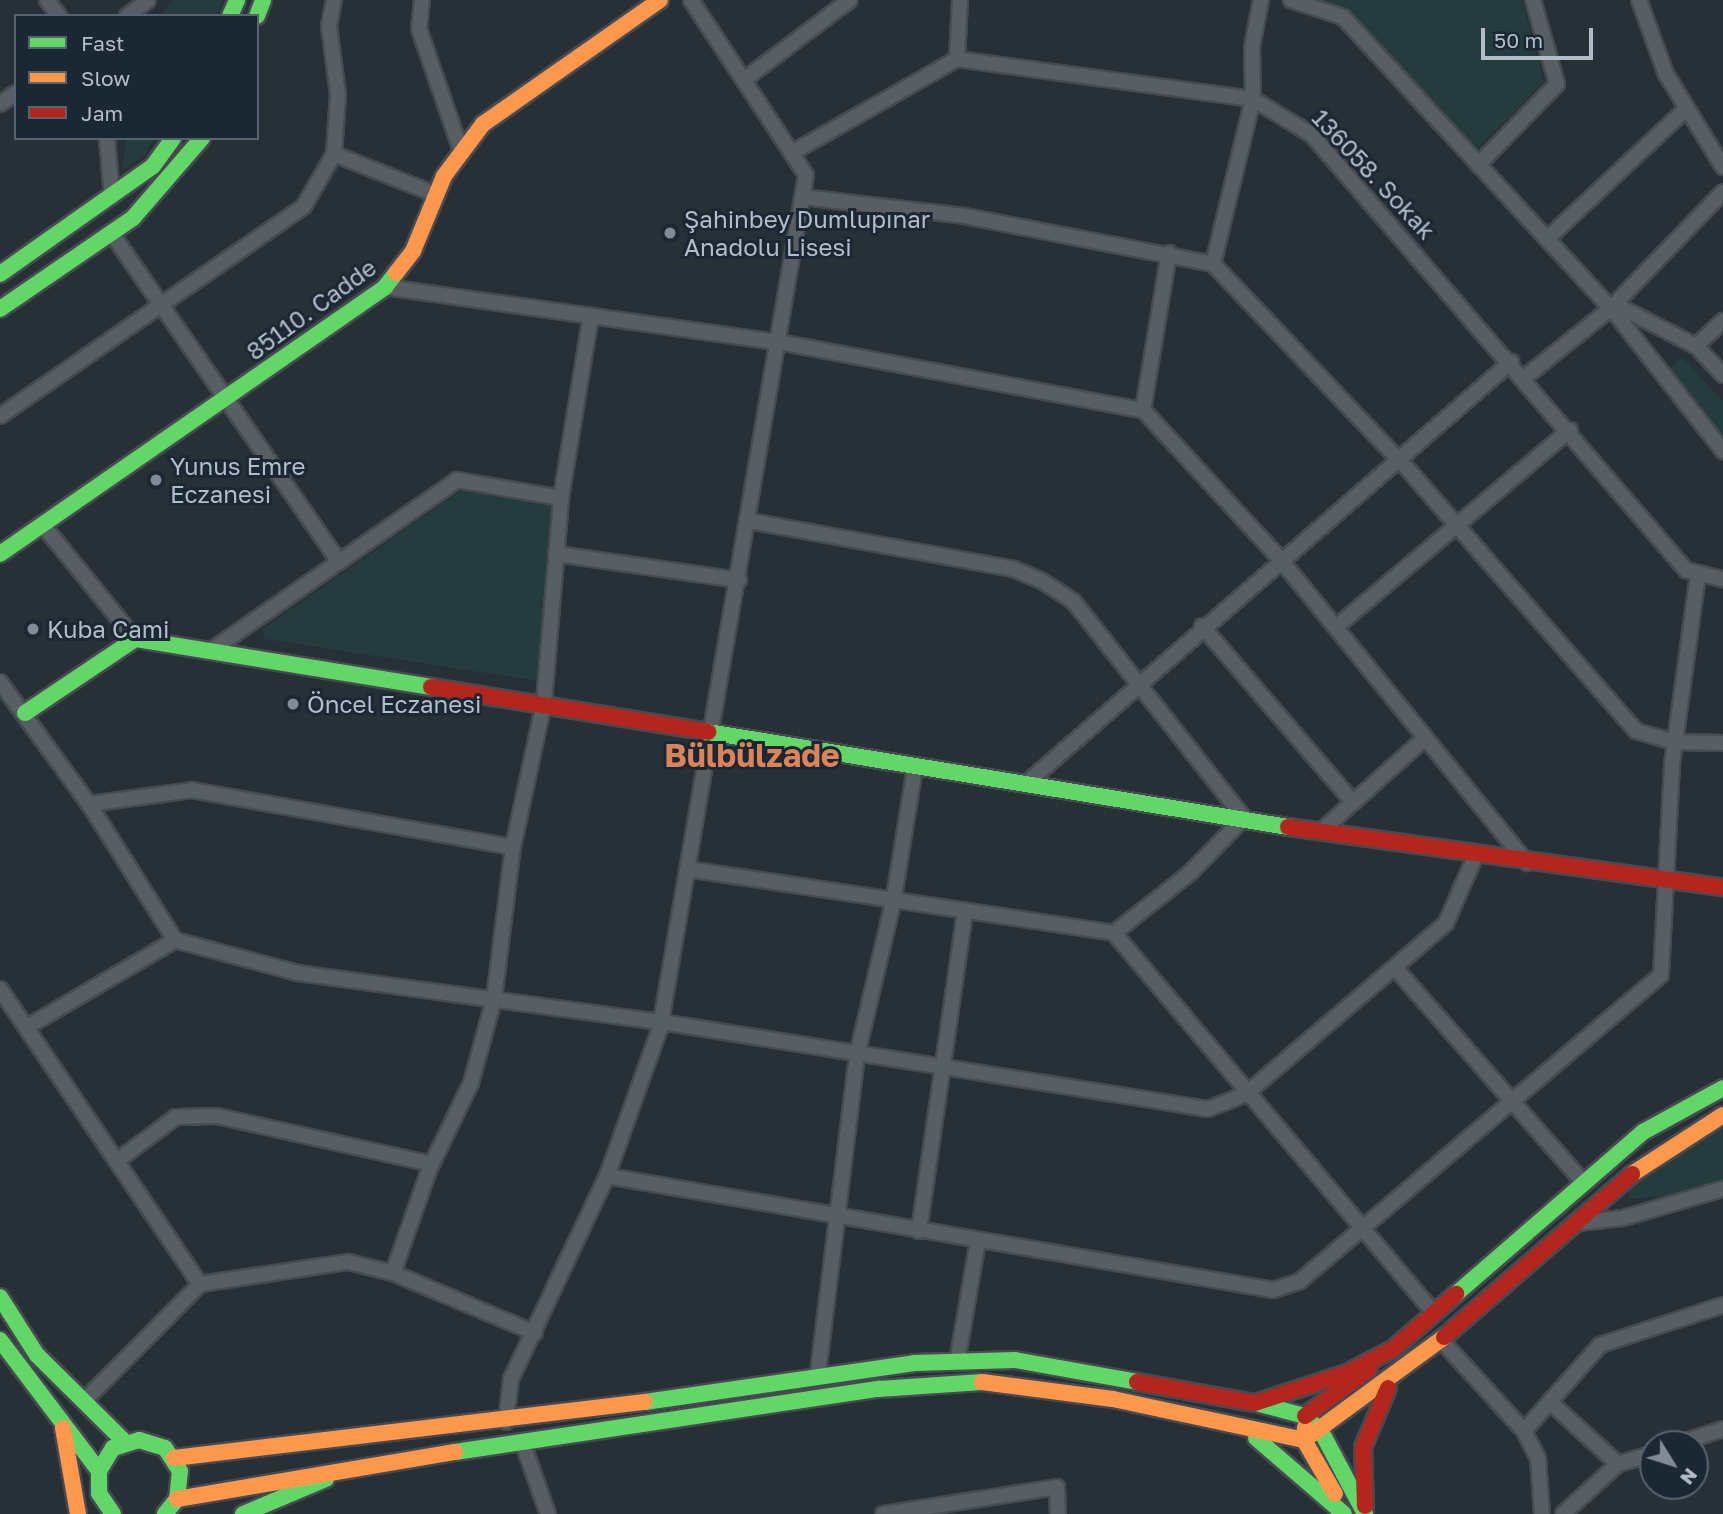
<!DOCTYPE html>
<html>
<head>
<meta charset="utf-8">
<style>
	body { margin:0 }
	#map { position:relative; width:1723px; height:1514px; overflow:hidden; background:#272f37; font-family:"Golos Text",sans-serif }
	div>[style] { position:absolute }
	.green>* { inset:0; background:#243c3d }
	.roads { filter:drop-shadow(2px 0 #464b51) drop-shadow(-2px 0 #464b51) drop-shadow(0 2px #464b51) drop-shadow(0 -2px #464b51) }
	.street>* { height:14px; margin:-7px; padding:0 7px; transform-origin:7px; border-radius:7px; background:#585e64 }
	.fast>* { height:16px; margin:-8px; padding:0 8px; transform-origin:8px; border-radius:8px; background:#63d668 }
	.slow>* { height:16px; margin:-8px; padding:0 8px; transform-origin:8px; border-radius:8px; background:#ff974d }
	.jam>* { height:16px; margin:-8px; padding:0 8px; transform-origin:8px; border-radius:8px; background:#b3261e }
	.dots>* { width:19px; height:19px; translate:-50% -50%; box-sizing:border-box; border:4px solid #1b2732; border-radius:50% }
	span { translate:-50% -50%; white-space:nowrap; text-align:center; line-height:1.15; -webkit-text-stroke:6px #1b2732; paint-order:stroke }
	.street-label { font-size:24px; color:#b1bdc9 }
	.poi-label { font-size:24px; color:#b1bdc9 }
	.left { translate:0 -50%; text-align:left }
	.district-label { font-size:32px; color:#db845a; font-weight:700 }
	.legend { position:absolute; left:14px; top:14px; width:245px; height:126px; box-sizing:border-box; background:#1b2732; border:2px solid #57636e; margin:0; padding:9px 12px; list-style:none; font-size:21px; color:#b1bdc9 }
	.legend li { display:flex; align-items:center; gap:14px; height:35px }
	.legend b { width:35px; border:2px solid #57636e }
	.north { position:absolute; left:1639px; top:1430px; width:70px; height:70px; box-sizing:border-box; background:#1b2732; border:2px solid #57636e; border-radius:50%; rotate:128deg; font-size:19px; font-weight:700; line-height:28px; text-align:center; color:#b1bdc9 }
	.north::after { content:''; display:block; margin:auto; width:24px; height:32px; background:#818b96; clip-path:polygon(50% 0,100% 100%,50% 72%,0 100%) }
	.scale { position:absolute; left:1481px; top:28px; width:112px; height:32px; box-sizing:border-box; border:4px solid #b1bdc9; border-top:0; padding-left:9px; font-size:21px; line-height:24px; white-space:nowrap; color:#b1bdc9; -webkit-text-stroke:5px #1b2732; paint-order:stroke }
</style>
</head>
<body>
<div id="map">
	<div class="green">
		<div style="clip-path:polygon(173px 0,223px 0,217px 16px,160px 16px)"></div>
		<div style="clip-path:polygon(1307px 0,1522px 0,1544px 82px,1476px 150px,1348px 13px)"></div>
		<div style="clip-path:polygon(126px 138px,154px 138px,145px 155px,122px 171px)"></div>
		<div style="clip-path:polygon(1682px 357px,1723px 401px,1723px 444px,1664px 375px)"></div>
		<div style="clip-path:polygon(478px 486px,553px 502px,537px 681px,265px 639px,261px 630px,460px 491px)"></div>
		<div style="clip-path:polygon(1723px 1129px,1723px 1181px,1678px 1195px,1629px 1199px,1626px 1188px,1660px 1162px)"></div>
	</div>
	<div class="roads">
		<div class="street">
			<div style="left:47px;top:0;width:20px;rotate:53deg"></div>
			<div style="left:334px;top:0;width:26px;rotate:101deg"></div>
			<div style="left:329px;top:26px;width:69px;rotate:82.5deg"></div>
			<div style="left:338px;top:94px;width:60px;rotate:93.8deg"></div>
			<div style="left:422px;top:0;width:29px;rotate:96deg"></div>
			<div style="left:419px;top:29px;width:128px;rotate:70.9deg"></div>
			<div style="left:1291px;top:0;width:55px;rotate:18.1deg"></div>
			<div style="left:1343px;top:17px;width:396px;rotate:47.4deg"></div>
			<div style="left:1611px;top:308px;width:182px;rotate:51.9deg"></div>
			<div style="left:1639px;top:0;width:79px;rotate:70deg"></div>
			<div style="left:1666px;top:74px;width:109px;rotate:58.5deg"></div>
			<div style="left:127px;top:16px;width:26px;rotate:-37deg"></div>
			<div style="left:957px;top:59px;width:59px;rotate:-87.1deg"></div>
			<div style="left:745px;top:79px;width:131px;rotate:-37deg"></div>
			<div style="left:0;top:104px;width:19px;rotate:-35deg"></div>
			<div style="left:107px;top:138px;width:59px;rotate:85.2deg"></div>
			<div style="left:795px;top:151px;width:186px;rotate:-29.6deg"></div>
			<div style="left:957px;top:59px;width:299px;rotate:7.7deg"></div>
			<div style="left:1253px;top:99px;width:69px;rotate:31.4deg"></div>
			<div style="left:1312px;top:135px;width:574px;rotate:49.31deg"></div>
			<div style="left:1686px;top:570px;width:38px;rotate:14deg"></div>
			<div style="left:1478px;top:165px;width:113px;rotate:-45.7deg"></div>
			<div style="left:1557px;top:84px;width:87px;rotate:-105.9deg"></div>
			<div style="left:803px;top:197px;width:162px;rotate:6.7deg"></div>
			<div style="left:964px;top:216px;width:254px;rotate:10.9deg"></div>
			<div style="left:1213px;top:264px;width:288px;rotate:46.5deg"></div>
			<div style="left:1411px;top:473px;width:342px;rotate:48.9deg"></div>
			<div style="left:1636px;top:731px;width:41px;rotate:15.8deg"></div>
			<div style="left:1675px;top:742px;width:48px;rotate:1.2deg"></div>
			<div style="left:112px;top:234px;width:399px;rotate:55.3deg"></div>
			<div style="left:1547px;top:239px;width:190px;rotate:-43.1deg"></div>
			<div style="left:1213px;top:264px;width:170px;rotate:-76.4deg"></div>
			<div style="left:1253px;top:99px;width:52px;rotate:-91.1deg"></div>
			<div style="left:1252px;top:47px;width:48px;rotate:-79.2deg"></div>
			<div style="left:385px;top:287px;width:397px;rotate:8deg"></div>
			<div style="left:778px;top:342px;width:371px;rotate:10.6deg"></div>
			<div style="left:1143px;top:410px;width:202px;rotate:47.4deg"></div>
			<div style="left:1280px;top:559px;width:392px;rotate:50.9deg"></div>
			<div style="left:1614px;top:304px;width:92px;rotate:27.1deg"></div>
			<div style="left:1696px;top:346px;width:40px;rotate:47deg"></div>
			<div style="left:1696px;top:346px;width:37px;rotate:-43deg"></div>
			<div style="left:1525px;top:377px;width:110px;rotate:-38.7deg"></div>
			<div style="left:1611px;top:308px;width:161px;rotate:-46deg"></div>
			<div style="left:1143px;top:410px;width:159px;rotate:-80.6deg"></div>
			<div style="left:0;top:416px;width:369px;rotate:-34.6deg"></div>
			<div style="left:304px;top:206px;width:60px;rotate:-60deg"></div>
			<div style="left:334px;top:154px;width:111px;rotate:21.7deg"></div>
			<div style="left:42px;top:524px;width:148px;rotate:51deg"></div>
			<div style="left:556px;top:554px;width:185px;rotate:8.1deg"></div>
			<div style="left:1202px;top:626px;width:232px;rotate:49.4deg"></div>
			<div style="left:1336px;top:627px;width:306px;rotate:-40.1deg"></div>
			<div style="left:213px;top:649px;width:297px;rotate:-34.7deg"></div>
			<div style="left:457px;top:480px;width:106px;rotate:9.8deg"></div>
			<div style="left:0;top:682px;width:151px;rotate:53.9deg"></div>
			<div style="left:89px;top:804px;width:161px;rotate:57.7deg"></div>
			<div style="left:175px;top:940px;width:127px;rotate:15deg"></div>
			<div style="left:298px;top:973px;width:366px;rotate:7.7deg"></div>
			<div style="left:661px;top:1022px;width:554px;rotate:9.04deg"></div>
			<div style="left:1208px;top:1109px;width:41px;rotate:-21.5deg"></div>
			<div style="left:1246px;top:1094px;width:263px;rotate:-40.5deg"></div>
			<div style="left:1446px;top:923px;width:72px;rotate:-66.3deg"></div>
			<div style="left:1029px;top:781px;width:639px;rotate:-41deg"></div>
			<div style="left:89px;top:804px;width:104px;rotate:-7.7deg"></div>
			<div style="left:192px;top:790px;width:326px;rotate:10.1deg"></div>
			<div style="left:1321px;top:831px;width:140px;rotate:-41.8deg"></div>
			<div style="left:687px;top:869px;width:432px;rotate:8.5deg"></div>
			<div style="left:1114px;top:933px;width:97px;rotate:-38.3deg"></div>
			<div style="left:1190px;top:873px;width:77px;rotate:-45.5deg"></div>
			<div style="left:1244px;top:818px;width:276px;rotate:-128.2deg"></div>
			<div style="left:1073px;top:601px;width:37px;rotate:-147deg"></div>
			<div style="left:1042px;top:581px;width:30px;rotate:-157deg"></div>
			<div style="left:1014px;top:569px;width:268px;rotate:-169.7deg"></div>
			<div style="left:1114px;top:933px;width:498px;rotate:49.9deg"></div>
			<div style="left:1395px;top:968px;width:286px;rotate:48.7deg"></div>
			<div style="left:0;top:989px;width:356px;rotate:55.9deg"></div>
			<div style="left:27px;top:1027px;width:172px;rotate:-30.4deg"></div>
			<div style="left:118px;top:1160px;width:72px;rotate:-36.6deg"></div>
			<div style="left:176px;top:1117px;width:41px;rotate:-1.4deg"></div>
			<div style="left:217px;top:1116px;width:220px;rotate:12.6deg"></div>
			<div style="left:607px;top:1176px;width:676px;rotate:9.71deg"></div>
			<div style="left:1273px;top:1290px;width:28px;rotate:-18deg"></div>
			<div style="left:1300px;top:1281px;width:473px;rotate:-40.3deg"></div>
			<div style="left:1661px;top:975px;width:211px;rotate:-87deg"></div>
			<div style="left:1672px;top:764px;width:192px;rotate:-82.2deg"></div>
			<div style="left:1578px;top:1223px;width:45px;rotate:-6.3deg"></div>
			<div style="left:1623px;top:1218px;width:104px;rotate:-16.2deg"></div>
			<div style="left:919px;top:1231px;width:322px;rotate:-81.8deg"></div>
			<div style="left:393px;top:1273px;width:109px;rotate:-70.7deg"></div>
			<div style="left:429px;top:1170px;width:97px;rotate:-64.2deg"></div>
			<div style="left:471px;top:1083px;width:87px;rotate:-74.7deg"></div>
			<div style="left:494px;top:999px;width:153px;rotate:-82.9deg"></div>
			<div style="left:513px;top:847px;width:148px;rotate:-77.9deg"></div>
			<div style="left:544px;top:702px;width:205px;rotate:-85.2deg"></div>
			<div style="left:561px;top:498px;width:185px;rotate:-80.7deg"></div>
			<div style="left:1441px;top:1340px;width:123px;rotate:47.6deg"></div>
			<div style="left:1524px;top:1431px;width:30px;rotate:63deg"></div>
			<div style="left:1538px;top:1458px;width:56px;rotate:85.9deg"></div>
			<div style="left:957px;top:1362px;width:123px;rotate:-80.2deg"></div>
			<div style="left:818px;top:1373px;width:320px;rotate:-83deg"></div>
			<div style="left:857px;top:1055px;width:156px;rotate:-76.7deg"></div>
			<div style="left:893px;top:903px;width:138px;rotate:-80.8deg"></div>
			<div style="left:83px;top:1402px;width:166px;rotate:-45.2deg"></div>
			<div style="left:200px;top:1284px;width:150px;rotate:-8.5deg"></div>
			<div style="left:348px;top:1262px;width:46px;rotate:13.7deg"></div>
			<div style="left:393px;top:1273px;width:154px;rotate:22.9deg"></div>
			<div style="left:1550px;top:1402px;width:92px;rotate:42.4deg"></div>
			<div style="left:506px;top:1422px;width:43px;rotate:-83.4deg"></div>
			<div style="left:511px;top:1379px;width:225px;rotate:-64.7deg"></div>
			<div style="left:607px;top:1176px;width:157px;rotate:-70.3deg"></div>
			<div style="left:660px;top:1028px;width:865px;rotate:-80.29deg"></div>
			<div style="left:806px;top:175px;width:209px;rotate:-123.3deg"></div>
			<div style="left:1524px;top:1431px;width:115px;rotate:-48.5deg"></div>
			<div style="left:1600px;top:1345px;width:129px;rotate:-18deg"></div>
			<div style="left:522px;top:1441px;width:77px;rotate:70.4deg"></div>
			<div style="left:1678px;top:1444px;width:47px;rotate:-18.4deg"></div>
			<div style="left:883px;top:1514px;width:176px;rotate:-8.8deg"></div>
			<div style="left:1057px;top:1487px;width:27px;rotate:88deg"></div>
			<div style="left:1563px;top:1514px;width:74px;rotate:-42.3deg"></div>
			<div style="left:1618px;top:1464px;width:37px;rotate:-17deg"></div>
		</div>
		<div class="fast">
			<div style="left:230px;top:16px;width:17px;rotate:-66deg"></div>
			<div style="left:257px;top:16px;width:17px;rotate:-69deg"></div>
			<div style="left:0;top:274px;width:187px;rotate:-35.2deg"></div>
			<div style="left:153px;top:166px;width:34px;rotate:-54deg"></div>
			<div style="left:0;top:309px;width:161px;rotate:-34.4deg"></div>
			<div style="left:133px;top:218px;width:106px;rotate:-49.2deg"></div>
			<div style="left:0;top:554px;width:469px;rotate:-34.7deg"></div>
			<div style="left:385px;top:287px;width:18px;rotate:-52deg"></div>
			<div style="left:25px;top:713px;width:133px;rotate:-33.9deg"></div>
			<div style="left:135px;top:639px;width:300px;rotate:9.2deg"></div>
			<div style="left:708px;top:732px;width:588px;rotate:9.3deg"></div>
			<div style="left:1456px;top:1294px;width:247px;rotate:-40.9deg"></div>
			<div style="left:1643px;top:1132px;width:91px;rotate:-28.8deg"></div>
			<div style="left:0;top:1297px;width:69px;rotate:57.5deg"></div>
			<div style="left:37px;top:1355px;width:124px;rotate:44.7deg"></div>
			<div style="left:0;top:1340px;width:164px;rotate:52.9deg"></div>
			<div style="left:645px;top:1402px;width:272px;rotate:-8.2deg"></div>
			<div style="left:914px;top:1363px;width:101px;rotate:-1.7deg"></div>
			<div style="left:1015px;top:1360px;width:124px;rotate:10.2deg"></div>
			<div style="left:1256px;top:1403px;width:51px;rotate:14.9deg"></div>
			<div style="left:1305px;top:1416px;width:24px;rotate:45deg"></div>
			<div style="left:1322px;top:1433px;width:92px;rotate:62deg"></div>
			<div style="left:1256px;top:1438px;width:116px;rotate:40.8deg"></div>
			<div style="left:455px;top:1452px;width:429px;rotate:-8.5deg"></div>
			<div style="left:879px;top:1389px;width:103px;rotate:-3.9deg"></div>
			<div style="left:113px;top:1514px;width:25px;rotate:-124deg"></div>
			<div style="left:99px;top:1493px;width:22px;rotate:-90deg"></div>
			<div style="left:99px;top:1471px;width:27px;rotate:-59deg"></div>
			<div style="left:113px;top:1448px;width:27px;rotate:-17deg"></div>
			<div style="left:139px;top:1440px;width:27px;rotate:17deg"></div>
			<div style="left:165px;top:1448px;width:27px;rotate:57deg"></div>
			<div style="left:180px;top:1471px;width:28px;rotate:96deg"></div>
			<div style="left:177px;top:1499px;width:19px;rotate:129deg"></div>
			<div style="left:243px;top:1514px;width:90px;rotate:-22.9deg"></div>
		</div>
		<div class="slow">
			<div style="left:396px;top:273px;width:28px;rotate:-52deg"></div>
			<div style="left:413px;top:251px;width:81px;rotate:-67.5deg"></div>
			<div style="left:444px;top:176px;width:65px;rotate:-53.1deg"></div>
			<div style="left:483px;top:124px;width:216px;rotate:-35deg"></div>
			<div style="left:1632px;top:1174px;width:108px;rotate:-33deg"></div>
			<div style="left:982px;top:1382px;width:132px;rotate:7.4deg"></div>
			<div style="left:1113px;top:1399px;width:195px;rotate:12.1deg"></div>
			<div style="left:1304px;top:1440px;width:174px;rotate:-36.3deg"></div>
			<div style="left:1305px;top:1427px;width:13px;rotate:94deg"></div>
			<div style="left:1304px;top:1440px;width:62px;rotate:60.1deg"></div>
			<div style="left:63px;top:1428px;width:87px;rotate:80.1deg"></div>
			<div style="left:174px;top:1458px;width:474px;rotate:-6.8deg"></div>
			<div style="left:177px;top:1499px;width:282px;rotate:-9.6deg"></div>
		</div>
		<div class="jam">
			<div style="left:431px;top:687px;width:281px;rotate:9.2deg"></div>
			<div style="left:1288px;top:827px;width:439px;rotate:7.9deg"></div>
			<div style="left:1444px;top:1337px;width:249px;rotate:-40.9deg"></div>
			<div style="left:1137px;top:1382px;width:120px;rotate:10.1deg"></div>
			<div style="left:1255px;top:1403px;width:97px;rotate:-18.1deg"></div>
			<div style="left:1347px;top:1373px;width:52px;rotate:-27.6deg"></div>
			<div style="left:1393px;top:1349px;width:84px;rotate:-41.1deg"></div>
			<div style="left:1305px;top:1416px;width:79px;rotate:-36.3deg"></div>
			<div style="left:1365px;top:1506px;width:59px;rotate:-91.9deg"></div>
			<div style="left:1363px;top:1447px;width:64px;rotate:-67deg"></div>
		</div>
	</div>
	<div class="dots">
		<div style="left:670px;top:233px;background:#818b96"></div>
		<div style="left:156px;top:480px;background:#818b96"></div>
		<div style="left:33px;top:629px;background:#818b96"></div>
		<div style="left:293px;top:704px;background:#818b96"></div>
	</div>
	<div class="street-label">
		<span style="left:1374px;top:174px;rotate:47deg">136058. Sokak</span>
		<span style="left:311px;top:309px;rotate:-36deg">85110. Cadde</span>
	</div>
	<div class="poi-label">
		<span class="left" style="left:684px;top:233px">Şahinbey Dumlupınar<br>Anadolu Lisesi</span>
		<span class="left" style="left:170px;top:480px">Yunus Emre<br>Eczanesi</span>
		<span class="left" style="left:47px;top:629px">Kuba Cami</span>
		<span class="left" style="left:307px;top:704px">Öncel Eczanesi</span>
	</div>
	<div class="district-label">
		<span style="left:752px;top:755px">Bülbülzade</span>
	</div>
	<ul class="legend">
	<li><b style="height:9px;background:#63d668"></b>Fast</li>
	<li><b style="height:9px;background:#ff974d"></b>Slow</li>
	<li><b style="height:9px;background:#b3261e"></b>Jam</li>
	</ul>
	<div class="north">N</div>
	<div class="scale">50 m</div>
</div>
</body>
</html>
